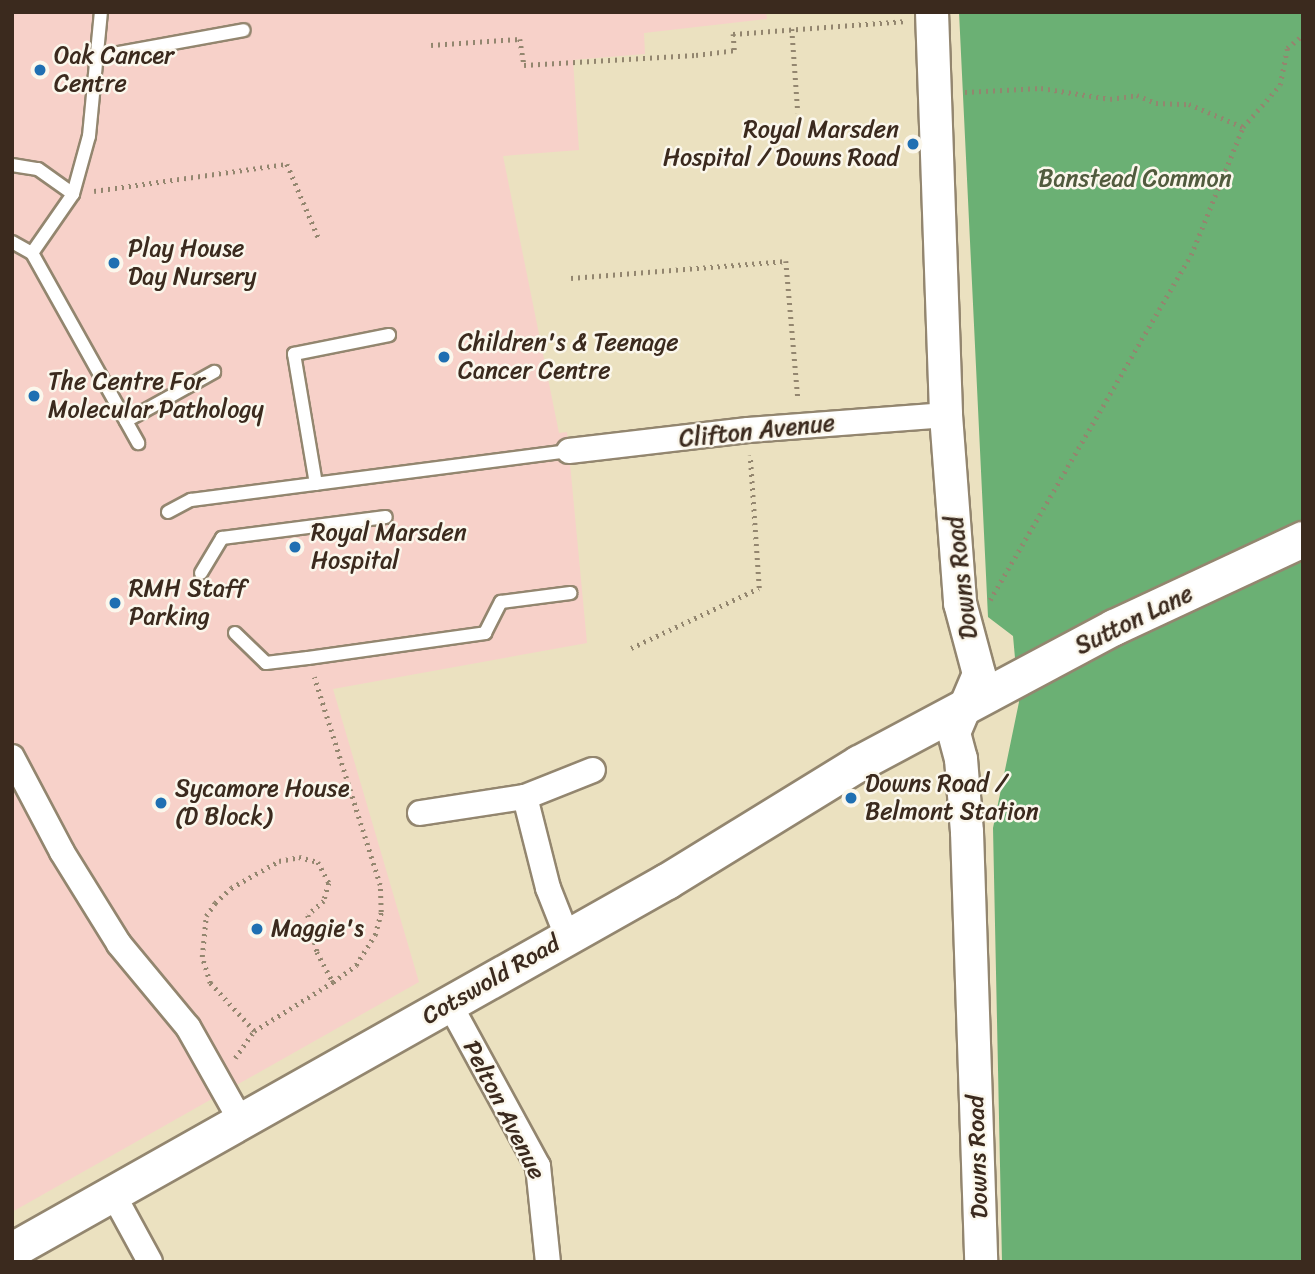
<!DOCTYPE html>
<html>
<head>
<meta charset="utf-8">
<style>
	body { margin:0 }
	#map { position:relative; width:1315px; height:1274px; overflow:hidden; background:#ebe1c0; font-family:Sriracha,sans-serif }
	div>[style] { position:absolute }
	.built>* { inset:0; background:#f7d1c9 }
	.forest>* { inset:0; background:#6bb074 }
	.path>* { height:4.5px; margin-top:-2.25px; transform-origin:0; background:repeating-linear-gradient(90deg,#93866f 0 2px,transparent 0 7px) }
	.roads { filter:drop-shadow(2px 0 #93866f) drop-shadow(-2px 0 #93866f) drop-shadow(0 2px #93866f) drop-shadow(0 -2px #93866f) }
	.service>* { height:12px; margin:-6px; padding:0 6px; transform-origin:6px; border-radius:6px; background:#fff }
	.minor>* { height:24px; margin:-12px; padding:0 12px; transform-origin:12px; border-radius:12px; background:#fff }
	.tertiary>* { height:32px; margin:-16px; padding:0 16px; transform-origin:16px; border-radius:16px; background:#fff }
	.secondary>* { height:35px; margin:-17.5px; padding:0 17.5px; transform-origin:17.5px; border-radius:17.5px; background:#fff }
	.dots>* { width:19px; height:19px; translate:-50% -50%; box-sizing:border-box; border:4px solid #fbf7ec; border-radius:50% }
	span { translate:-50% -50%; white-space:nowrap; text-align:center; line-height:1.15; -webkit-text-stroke:5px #fbf7ec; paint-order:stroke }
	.poi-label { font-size:24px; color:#3b2a1e }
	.left { translate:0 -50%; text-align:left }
	.right { translate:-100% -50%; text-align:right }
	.park-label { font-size:24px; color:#515b3e }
	.street-label { font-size:24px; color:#3b2a1e }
	.frame { position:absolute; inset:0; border:14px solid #3b2a1e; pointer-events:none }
</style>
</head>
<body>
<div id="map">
	<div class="built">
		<div style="clip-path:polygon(12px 12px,766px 12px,767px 19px,644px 33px,645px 54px,573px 60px,579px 150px,503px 156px,559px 433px,567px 432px,587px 643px,333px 689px,419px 982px,12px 1212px)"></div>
	</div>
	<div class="forest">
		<div style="clip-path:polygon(959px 12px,1303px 12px,1303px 1262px,1002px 1262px,993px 828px,1019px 702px,1013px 636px,988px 617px)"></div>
	</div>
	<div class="path">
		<div style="left:792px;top:29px;width:84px;rotate:85.9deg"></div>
		<div style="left:431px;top:45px;width:89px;rotate:-3.9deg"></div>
		<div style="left:520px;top:39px;width:26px;rotate:81deg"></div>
		<div style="left:524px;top:65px;width:172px;rotate:-3.3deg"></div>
		<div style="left:696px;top:55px;width:38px;rotate:-7deg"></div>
		<div style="left:734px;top:50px;width:16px;rotate:-94deg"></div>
		<div style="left:733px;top:34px;width:171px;rotate:-4.3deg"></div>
		<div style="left:965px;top:92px;width:76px;rotate:-3deg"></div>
		<div style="left:1041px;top:88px;width:70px;rotate:9.1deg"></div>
		<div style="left:1110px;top:99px;width:27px;rotate:-8deg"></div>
		<div style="left:1137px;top:95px;width:21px;rotate:23deg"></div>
		<div style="left:1156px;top:103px;width:33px;rotate:2deg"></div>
		<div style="left:1189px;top:104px;width:59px;rotate:23.1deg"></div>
		<div style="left:94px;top:191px;width:195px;rotate:-8deg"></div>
		<div style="left:287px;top:164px;width:82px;rotate:66.9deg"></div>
		<div style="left:571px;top:278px;width:216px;rotate:-4.5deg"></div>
		<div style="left:786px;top:261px;width:139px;rotate:85deg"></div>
		<div style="left:990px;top:600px;width:399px;rotate:-59.8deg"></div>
		<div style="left:1191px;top:255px;width:138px;rotate:-67.9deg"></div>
		<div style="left:1243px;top:127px;width:56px;rotate:-48.6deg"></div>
		<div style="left:1280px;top:85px;width:38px;rotate:-79deg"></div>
		<div style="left:1287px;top:48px;width:21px;rotate:-39deg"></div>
		<div style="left:631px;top:648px;width:141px;rotate:-25.1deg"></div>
		<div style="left:759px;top:588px;width:133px;rotate:-93.9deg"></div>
		<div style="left:254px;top:1031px;width:93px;rotate:-31.8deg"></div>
		<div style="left:235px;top:1058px;width:33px;rotate:-55deg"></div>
		<div style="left:254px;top:1031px;width:65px;rotate:-132.5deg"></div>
		<div style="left:210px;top:983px;width:27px;rotate:-107deg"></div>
		<div style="left:202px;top:957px;width:41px;rotate:-84.4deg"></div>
		<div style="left:206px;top:916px;width:16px;rotate:-55deg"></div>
		<div style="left:215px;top:903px;width:22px;rotate:-43deg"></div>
		<div style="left:231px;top:888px;width:55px;rotate:-29.4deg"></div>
		<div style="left:279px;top:861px;width:20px;rotate:-11deg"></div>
		<div style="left:299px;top:857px;width:20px;rotate:15deg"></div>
		<div style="left:318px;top:862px;width:24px;rotate:62deg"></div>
		<div style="left:329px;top:883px;width:19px;rotate:106deg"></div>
		<div style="left:324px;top:901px;width:21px;rotate:139deg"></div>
		<div style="left:308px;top:915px;width:38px;rotate:76deg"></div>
		<div style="left:317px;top:952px;width:34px;rotate:62deg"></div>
		<div style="left:333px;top:982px;width:29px;rotate:-36deg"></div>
		<div style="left:356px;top:965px;width:36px;rotate:-58deg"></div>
		<div style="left:375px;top:935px;width:24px;rotate:-75deg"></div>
		<div style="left:381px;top:912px;width:27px;rotate:-92deg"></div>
		<div style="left:380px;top:885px;width:218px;rotate:-107.6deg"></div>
	</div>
	<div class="roads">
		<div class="service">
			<div style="left:96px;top:57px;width:150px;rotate:-10.3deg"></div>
			<div style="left:12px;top:165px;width:26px;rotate:9deg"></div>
			<div style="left:38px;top:169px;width:43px;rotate:35.5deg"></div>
			<div style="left:12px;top:242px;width:23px;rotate:29deg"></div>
			<div style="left:32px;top:253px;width:218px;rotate:60.8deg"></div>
			<div style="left:32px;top:253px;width:72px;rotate:-55.2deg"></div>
			<div style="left:73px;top:194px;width:60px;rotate:-74.6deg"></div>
			<div style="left:89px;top:136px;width:125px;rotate:-84.5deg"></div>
			<div style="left:126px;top:421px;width:101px;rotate:-29.1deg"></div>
			<div style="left:316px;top:484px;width:132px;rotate:-99.6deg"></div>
			<div style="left:294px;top:354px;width:97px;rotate:-11.3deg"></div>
			<div style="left:168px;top:512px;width:26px;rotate:-28deg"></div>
			<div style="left:191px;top:500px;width:381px;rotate:-7.4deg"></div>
			<div style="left:201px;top:573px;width:41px;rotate:-59deg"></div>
			<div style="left:222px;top:538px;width:165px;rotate:-7.3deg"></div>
			<div style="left:235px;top:633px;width:43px;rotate:44.1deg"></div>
			<div style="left:266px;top:663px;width:42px;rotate:-6.8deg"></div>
			<div style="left:308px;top:658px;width:179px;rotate:-8deg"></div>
			<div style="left:485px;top:633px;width:35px;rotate:-63deg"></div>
			<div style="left:501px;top:602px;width:70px;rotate:-7.4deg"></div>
		</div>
		<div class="minor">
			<div style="left:569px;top:451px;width:180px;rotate:-6.7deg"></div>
			<div style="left:748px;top:430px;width:199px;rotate:-4.3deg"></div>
			<div style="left:12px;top:757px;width:107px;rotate:62.2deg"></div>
			<div style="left:62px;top:852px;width:108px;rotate:58.2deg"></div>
			<div style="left:119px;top:944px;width:108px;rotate:50.3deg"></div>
			<div style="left:188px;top:1027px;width:110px;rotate:60.6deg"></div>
			<div style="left:525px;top:797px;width:94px;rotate:75.8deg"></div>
			<div style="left:548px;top:888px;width:52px;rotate:68.4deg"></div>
			<div style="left:420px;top:813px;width:106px;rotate:-8.7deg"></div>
			<div style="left:525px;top:797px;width:73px;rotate:-21.7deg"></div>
			<div style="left:449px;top:1003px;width:186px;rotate:61.4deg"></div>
			<div style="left:538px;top:1166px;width:97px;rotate:84.1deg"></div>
			<div style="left:113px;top:1194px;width:77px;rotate:61.4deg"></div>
		</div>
		<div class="tertiary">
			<div style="left:932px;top:12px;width:403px;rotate:88deg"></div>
			<div style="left:946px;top:415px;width:189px;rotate:85.7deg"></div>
			<div style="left:960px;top:603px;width:73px;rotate:75deg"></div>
			<div style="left:979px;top:674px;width:64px;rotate:113deg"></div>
			<div style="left:954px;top:733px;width:27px;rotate:75deg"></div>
			<div style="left:961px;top:759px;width:73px;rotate:85.3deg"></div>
			<div style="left:967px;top:832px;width:430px;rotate:88.1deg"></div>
		</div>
		<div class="secondary">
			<div style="left:12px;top:1250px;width:752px;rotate:-29.4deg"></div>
			<div style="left:667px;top:881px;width:225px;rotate:-31.6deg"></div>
			<div style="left:859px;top:763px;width:289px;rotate:-28.1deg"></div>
			<div style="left:1114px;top:627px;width:208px;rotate:-25deg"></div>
		</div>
	</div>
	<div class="dots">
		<div style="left:40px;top:70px;background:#1f6fb2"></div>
		<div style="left:913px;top:144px;background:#1f6fb2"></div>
		<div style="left:114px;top:263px;background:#1f6fb2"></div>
		<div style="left:444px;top:357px;background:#1f6fb2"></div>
		<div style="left:34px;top:396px;background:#1f6fb2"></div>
		<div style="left:295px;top:547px;background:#1f6fb2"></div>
		<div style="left:115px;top:603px;background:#1f6fb2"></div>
		<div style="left:851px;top:798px;background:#1f6fb2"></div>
		<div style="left:161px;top:803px;background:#1f6fb2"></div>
		<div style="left:257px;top:929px;background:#1f6fb2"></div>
	</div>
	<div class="poi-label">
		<span class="left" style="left:54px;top:70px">Oak Cancer<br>Centre</span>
		<span class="right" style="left:899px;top:144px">Royal Marsden<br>Hospital / Downs Road</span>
		<span class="left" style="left:128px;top:263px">Play House<br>Day Nursery</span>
		<span class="left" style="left:458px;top:357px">Children's &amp; Teenage<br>Cancer Centre</span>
		<span class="left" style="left:48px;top:396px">The Centre For<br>Molecular Pathology</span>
		<span class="left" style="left:311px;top:547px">Royal Marsden<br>Hospital</span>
		<span class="left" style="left:129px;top:603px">RMH Staff<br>Parking</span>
		<span class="left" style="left:865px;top:798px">Downs Road /<br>Belmont Station</span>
		<span class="left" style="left:175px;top:803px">Sycamore House<br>(D Block)</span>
		<span class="left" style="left:271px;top:929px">Maggie's</span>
	</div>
	<div class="park-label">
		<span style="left:1135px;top:179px">Banstead Common</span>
	</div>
	<div class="street-label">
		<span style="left:757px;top:431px;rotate:-6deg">Clifton Avenue</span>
		<span style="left:962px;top:578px;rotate:-97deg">Downs Road</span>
		<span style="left:1134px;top:620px;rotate:-26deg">Sutton Lane</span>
		<span style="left:491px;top:980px;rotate:-30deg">Cotswold Road</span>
		<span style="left:504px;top:1110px;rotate:63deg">Pelton Avenue</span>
		<span style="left:978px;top:1157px;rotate:-92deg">Downs Road</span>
	</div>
	<div class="frame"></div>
</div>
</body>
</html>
